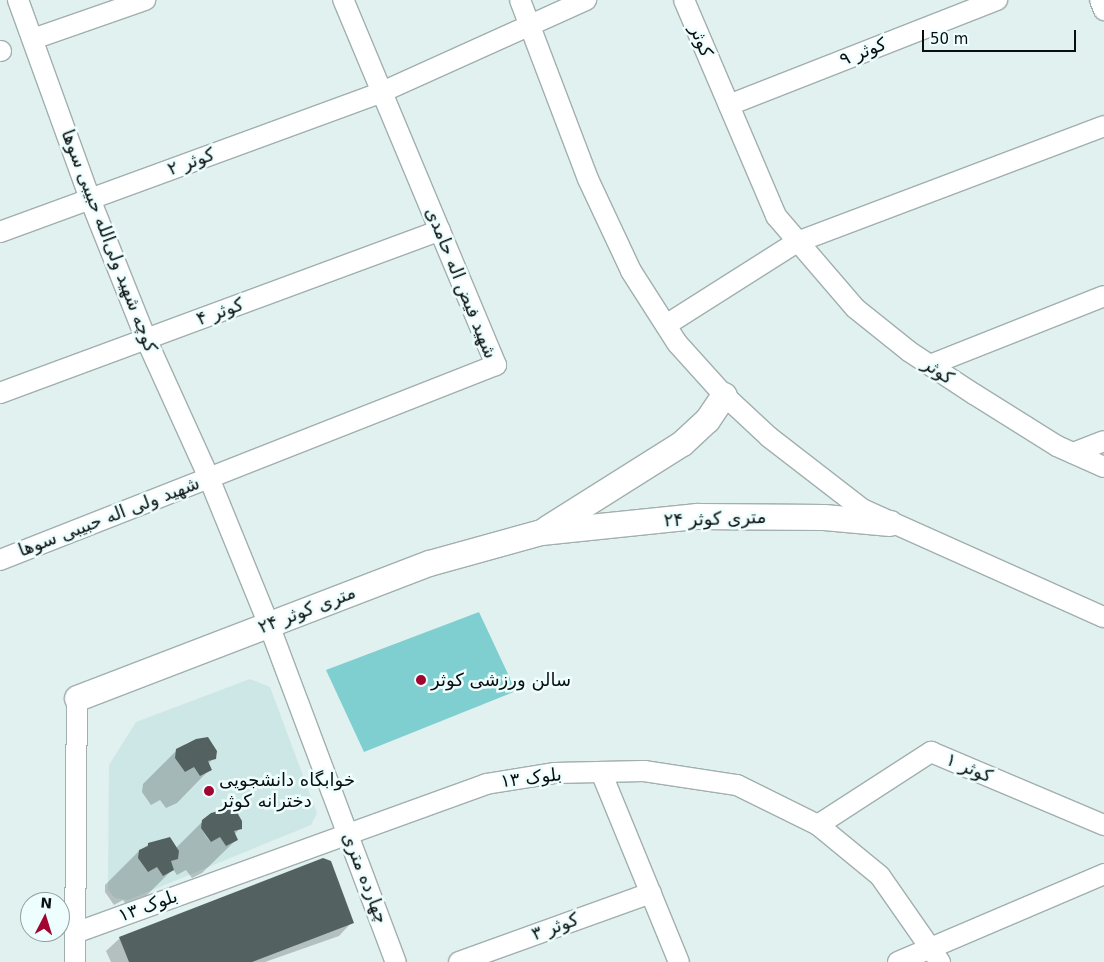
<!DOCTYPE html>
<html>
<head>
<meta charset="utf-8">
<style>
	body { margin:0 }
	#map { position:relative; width:1104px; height:962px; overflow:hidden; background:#e1f1f0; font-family:"DejaVu Sans","Noto Sans Arabic",sans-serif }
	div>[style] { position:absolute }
	.built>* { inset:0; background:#cde6e6 }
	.green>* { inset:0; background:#7fcfd0 }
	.shadow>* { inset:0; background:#0003 }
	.building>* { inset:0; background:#536161 }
	.roads { filter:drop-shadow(1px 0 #a1afaf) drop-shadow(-1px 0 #a1afaf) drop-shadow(0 1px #a1afaf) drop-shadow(0 -1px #a1afaf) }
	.minor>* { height:20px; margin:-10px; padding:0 10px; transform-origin:10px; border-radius:10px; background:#fff }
	.tertiary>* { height:25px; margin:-12.5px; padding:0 12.5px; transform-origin:12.5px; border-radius:12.5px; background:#fff }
	.dots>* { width:14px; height:14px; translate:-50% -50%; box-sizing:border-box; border:2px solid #eefefe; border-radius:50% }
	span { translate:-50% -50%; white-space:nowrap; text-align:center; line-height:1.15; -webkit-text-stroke:5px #eefefe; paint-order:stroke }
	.street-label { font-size:18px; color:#0a0f0f }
	.poi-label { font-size:18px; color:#0a0f0f }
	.left { translate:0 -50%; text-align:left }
	.north { position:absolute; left:20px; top:892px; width:50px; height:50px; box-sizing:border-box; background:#eefefe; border:1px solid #939e9e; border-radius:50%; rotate:5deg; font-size:14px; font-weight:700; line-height:20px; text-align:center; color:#0a0f0f }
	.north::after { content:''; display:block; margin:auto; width:18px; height:22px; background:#a30531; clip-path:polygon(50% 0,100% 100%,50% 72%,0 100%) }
	.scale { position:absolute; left:922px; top:30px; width:154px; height:22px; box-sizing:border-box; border:2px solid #0a0f0f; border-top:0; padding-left:6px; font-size:15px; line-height:18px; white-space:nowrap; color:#0a0f0f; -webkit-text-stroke:4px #eefefe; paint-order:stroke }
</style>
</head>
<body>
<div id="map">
	<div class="built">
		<div style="clip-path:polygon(evenodd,250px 679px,270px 687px,317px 813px,311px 825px,128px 900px,115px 898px,108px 890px,109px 765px,136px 722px,250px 679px,208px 737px,217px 751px,216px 759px,208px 761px,212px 770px,194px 767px,185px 772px,175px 758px,186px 743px,208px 737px,250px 679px,233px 807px,242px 821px,241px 829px,234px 831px,237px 840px,220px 837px,211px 842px,207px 839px,201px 828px,202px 820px,211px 813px,233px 807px,250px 679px,170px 837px,179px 851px,178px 859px,171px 861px,174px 870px,163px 876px,157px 867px,148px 872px,138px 858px,139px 850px,148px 846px,148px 843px,170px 837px)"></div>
	</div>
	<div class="green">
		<div style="clip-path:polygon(479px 612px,516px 691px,364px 752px,326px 670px)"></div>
	</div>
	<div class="shadow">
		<div style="clip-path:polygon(177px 750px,214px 758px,208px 764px,210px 769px,177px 803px,166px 808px,160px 800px,151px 805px,142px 792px,143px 784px)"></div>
		<div style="clip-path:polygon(203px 821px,240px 828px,234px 835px,236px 840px,202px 873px,192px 878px,186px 870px,177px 875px,173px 869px,139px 903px,129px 909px,123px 900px,114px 905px,105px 892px,105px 885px,139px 851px,149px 844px,176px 848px)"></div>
		<div style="clip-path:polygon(352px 922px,339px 936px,265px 962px,111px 962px,106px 951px,120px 938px)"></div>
	</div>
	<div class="building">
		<div style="clip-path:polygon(208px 737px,217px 751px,216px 759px,208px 761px,212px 770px,200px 776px,194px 767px,185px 772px,175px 758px,176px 749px,196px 739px)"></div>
		<div style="clip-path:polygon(234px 807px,242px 821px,242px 829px,234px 831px,238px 840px,226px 846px,220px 837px,211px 842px,201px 828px,202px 820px,211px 813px)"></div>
		<div style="clip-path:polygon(170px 837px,179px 851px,178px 859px,171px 861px,174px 870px,163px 876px,157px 867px,148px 872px,138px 858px,139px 850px,148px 846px,148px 843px)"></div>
		<div style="clip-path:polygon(323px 858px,331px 861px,354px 923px,252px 962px,129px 962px,119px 937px)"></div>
	</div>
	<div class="roads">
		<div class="minor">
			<div style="left:18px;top:0;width:212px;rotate:70.1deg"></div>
			<div style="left:90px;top:199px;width:151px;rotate:68.2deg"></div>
			<div style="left:146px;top:339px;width:153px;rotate:65.6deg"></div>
			<div style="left:209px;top:478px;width:159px;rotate:67.8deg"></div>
			<div style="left:269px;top:625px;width:360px;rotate:69.4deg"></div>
			<div style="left:520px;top:0;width:191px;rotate:69.2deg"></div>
			<div style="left:588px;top:179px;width:102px;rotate:64.9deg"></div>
			<div style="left:631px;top:271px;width:85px;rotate:57.4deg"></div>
			<div style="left:677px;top:343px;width:70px;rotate:47.9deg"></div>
			<div style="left:724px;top:395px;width:62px;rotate:43deg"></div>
			<div style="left:769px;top:437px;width:118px;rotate:37.7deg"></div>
			<div style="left:862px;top:509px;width:265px;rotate:24.1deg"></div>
			<div style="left:684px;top:0;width:235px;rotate:66.9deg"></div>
			<div style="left:776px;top:216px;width:121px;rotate:49.3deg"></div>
			<div style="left:855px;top:308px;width:70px;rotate:38.7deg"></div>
			<div style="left:910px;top:352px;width:77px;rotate:33.3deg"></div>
			<div style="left:974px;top:394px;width:98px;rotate:32.1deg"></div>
			<div style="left:1057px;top:446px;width:51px;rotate:24.1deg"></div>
			<div style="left:1100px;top:0;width:11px;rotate:68deg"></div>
			<div style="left:33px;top:39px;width:119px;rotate:-19.2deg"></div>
			<div style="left:0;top:51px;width:1px"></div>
			<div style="left:729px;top:105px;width:288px;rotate:-21.4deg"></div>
			<div style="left:0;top:232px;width:407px;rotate:-20.1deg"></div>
			<div style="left:382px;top:92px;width:224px;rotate:-24.3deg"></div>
			<div style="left:666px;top:325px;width:155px;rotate:-32.4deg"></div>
			<div style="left:797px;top:242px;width:328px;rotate:-20.7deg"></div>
			<div style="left:930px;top:365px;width:187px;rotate:-21.6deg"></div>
			<div style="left:0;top:393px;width:469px;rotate:-20.3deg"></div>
			<div style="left:1073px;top:453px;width:33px;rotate:-21deg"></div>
			<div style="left:0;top:560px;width:533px;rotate:-21.46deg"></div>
			<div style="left:496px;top:365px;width:396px;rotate:-112.7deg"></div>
			<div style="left:601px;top:772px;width:205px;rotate:67.7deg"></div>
			<div style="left:818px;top:825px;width:135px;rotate:-32.9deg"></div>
			<div style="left:931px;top:752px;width:188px;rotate:22.9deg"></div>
			<div style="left:75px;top:933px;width:437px;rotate:-19.9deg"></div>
			<div style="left:486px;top:784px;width:70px;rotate:-9.1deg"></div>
			<div style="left:555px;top:773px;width:89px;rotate:-1.3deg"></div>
			<div style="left:644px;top:771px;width:94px;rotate:8.6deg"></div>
			<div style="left:737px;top:785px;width:90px;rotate:26.3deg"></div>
			<div style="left:818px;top:825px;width:80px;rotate:39.4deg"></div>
			<div style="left:880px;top:876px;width:105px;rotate:55.1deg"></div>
			<div style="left:75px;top:962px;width:264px;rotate:-89.6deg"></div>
			<div style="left:459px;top:962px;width:204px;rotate:-19.8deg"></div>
			<div style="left:898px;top:962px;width:224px;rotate:-23.1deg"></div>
		</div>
		<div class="tertiary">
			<div style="left:547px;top:528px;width:160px;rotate:-32.2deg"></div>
			<div style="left:682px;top:443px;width:34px;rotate:-43deg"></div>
			<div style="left:707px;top:420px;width:30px;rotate:-56deg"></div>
			<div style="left:77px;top:698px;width:377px;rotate:-21deg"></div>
			<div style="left:429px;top:563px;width:116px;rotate:-15.5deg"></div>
			<div style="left:541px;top:532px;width:157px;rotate:-5.9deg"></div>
			<div style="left:697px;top:516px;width:127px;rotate:0.5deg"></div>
			<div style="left:824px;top:517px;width:66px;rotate:5.2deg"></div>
		</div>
	</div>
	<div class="dots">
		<div style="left:421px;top:680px;background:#a30531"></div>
		<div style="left:209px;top:791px;background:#a30531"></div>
	</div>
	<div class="street-label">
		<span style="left:701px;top:41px;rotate:67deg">کوثر</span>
		<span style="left:863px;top:52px;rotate:-21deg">کوثر ۹</span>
		<span style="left:191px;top:162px;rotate:-20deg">کوثر ۲</span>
		<span style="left:109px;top:241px;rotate:69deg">کوچه شهید ولی‌الله حبیبی سوها</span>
		<span style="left:461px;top:283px;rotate:68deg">شهید فیض اله حامدی</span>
		<span style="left:220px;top:312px;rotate:-20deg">کوثر ۴</span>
		<span style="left:938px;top:371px;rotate:34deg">کوثر</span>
		<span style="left:109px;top:517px;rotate:-21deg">شهید ولی اله حبیبی سوها</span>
		<span style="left:715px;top:519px;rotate:-2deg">۲۴ متری کوثر</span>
		<span style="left:307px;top:610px;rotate:-21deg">۲۴ متری کوثر</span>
		<span style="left:969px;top:768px;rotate:23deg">کوثر ۱</span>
		<span style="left:531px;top:778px;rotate:-7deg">بلوک ۱۳</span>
		<span style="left:365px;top:878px;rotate:69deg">چهارده متری</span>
		<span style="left:148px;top:906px;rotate:-20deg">بلوک ۱۳</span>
		<span style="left:555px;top:927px;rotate:-20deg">کوثر ۳</span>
	</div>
	<div class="poi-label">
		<span class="left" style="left:431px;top:680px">سالن ورزشی کوثر</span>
		<span class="left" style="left:219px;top:791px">خوابگاه دانشجویی<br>دخترانه کوثر</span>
	</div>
	<div class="north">N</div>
	<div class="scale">50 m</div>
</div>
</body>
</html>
